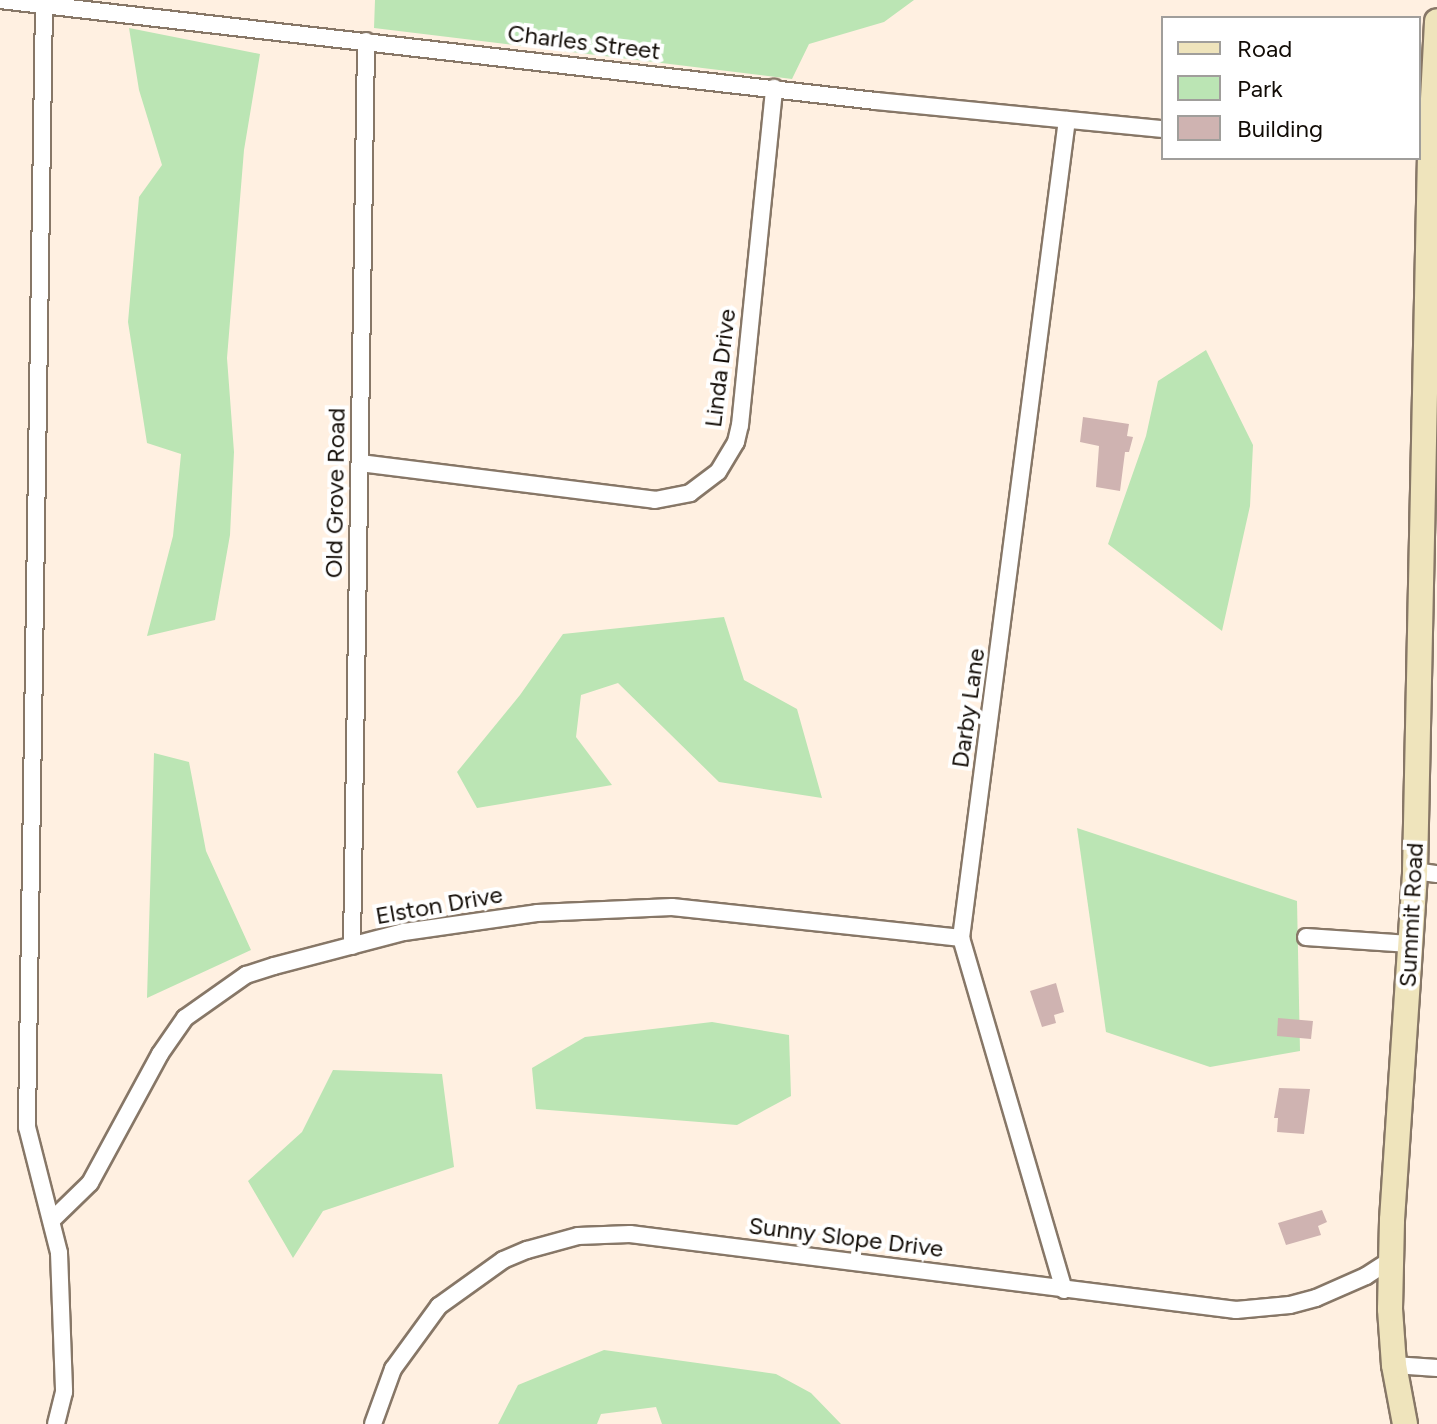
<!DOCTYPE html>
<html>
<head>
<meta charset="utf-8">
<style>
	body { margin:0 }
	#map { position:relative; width:1437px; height:1424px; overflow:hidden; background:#fff0e1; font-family:Figtree,sans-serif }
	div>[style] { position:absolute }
	.green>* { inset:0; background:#bbe5b4 }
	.building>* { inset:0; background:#cfb3b1 }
	.roads { filter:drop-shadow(2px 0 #877767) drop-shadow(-2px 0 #877767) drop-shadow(0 2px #877767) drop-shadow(0 -2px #877767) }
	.minor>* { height:16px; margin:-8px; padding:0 8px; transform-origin:8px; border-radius:8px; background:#fff }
	.secondary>* { height:24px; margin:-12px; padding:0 12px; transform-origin:12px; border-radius:12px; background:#efe4bc }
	span { translate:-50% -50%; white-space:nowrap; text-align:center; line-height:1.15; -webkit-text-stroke:8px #fff; paint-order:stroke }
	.street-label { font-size:24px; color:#120c06 }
	.legend { position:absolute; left:1161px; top:16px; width:260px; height:144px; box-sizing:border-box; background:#fff; border:2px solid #a09e9b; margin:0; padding:10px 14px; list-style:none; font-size:24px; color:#120c06 }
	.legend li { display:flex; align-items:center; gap:16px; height:40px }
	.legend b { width:40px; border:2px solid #a09e9b }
</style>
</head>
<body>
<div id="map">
	<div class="green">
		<div style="clip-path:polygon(375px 0,914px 0,884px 22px,809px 44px,792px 79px,374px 28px)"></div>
		<div style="clip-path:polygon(129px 28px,260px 54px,244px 150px,227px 358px,234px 452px,230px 535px,215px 620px,147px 636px,173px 536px,181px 454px,147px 443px,128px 322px,139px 197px,162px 165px,139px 90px)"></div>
		<div style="clip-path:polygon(1206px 350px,1253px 445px,1250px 506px,1222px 631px,1108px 544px,1146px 436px,1158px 381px)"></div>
		<div style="clip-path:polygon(724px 617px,744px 680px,797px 709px,822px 798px,719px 782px,618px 683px,581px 695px,576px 737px,612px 785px,477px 808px,457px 772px,520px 695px,563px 634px)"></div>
		<div style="clip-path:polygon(154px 753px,189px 762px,206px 851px,251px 950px,147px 998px)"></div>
		<div style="clip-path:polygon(1077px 828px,1297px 901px,1300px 1051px,1210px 1067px,1106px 1032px)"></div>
		<div style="clip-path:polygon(712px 1022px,789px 1035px,791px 1096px,737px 1125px,536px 1109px,532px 1068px,585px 1037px)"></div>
		<div style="clip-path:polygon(333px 1070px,442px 1074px,454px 1167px,323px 1211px,293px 1258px,248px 1181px,302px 1132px)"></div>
		<div style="clip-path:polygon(604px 1350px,776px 1374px,811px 1393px,841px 1424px,662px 1424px,656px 1407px,601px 1414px,597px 1424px,498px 1424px,518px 1385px)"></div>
	</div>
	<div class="building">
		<div style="clip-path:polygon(1083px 417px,1129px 424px,1127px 436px,1133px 437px,1129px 452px,1125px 452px,1120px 491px,1096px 487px,1099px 446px,1080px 442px)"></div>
		<div style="clip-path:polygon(1056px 983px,1064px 1012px,1054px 1015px,1056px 1023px,1042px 1027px,1030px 991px)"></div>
		<div style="clip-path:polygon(1278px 1018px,1313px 1021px,1311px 1039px,1277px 1036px)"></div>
		<div style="clip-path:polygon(1279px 1088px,1310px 1089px,1304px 1134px,1277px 1132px,1278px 1118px,1274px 1118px)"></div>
		<div style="clip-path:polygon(1322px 1210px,1327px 1222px,1318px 1226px,1321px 1235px,1286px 1245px,1278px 1223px)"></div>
	</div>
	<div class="roads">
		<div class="minor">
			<div style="left:0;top:0;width:882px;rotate:6.58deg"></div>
			<div style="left:876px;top:101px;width:288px;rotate:5.6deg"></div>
			<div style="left:44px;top:3px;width:1124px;rotate:90.87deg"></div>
			<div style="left:27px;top:1127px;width:130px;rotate:75.7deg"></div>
			<div style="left:59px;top:1253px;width:139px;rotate:87.9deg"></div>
			<div style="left:64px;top:1392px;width:33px;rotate:104deg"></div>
			<div style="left:360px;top:463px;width:297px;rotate:7.1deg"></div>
			<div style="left:655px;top:500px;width:36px;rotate:-11deg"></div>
			<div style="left:690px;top:493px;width:35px;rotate:-37deg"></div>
			<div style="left:718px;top:472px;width:35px;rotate:-59deg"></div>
			<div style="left:736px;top:442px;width:17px;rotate:-77deg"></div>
			<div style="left:740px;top:425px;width:339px;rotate:-84.2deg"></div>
			<div style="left:1415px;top:871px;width:22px;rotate:8deg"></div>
			<div style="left:1306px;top:937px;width:104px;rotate:3.9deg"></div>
			<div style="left:352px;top:946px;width:905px;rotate:-89.11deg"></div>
			<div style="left:52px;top:1220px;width:53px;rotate:-44.2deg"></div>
			<div style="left:90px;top:1183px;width:147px;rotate:-61.5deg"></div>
			<div style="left:160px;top:1054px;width:44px;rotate:-55.2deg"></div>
			<div style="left:185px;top:1018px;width:75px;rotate:-35.2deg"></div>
			<div style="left:246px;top:975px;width:29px;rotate:-18deg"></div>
			<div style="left:274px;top:966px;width:134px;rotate:-14.7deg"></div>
			<div style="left:404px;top:932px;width:134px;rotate:-8.1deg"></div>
			<div style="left:537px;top:913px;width:135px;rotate:-2.5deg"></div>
			<div style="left:672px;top:907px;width:291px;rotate:6.1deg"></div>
			<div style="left:1064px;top:1290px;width:367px;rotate:-106.3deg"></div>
			<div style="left:961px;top:938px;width:825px;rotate:-82.62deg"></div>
			<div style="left:1394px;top:1365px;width:43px;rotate:4deg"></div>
			<div style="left:373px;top:1424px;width:59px;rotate:-70deg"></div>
			<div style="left:393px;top:1369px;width:78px;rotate:-53.9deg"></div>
			<div style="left:439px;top:1306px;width:79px;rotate:-35.7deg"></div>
			<div style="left:503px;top:1260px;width:26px;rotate:-23deg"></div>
			<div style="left:527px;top:1250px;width:53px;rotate:-15.4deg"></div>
			<div style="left:578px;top:1236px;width:52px;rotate:-2.2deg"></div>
			<div style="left:630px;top:1234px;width:611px;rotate:7.15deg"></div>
			<div style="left:1236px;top:1310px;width:54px;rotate:-5.3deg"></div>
			<div style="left:1290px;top:1305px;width:27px;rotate:-15deg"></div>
			<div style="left:1316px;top:1298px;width:55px;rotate:-23.7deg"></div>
			<div style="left:1366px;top:1276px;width:30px;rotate:-33deg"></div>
		</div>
		<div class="secondary">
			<div style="left:1405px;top:1424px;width:60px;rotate:-100.6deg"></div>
			<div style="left:1394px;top:1365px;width:56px;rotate:-94.1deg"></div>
			<div style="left:1390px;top:1309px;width:89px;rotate:-88.7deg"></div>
			<div style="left:1392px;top:1220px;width:350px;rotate:-86.2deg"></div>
			<div style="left:1415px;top:871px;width:715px;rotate:-88.8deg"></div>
			<div style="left:1430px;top:156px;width:135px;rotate:-87deg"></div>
		</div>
	</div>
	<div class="street-label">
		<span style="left:584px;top:42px;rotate:7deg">Charles Street</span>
		<span style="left:720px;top:368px;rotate:-83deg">Linda Drive</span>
		<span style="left:335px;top:493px;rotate:-89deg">Old Grove Road</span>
		<span style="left:968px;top:708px;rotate:-82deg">Darby Lane</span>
		<span style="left:439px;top:905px;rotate:-10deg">Elston Drive</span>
		<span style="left:1411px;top:915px;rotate:-87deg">Summit Road</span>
		<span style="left:846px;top:1237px;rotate:7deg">Sunny Slope Drive</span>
	</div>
	<ul class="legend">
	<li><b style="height:10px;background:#efe4bc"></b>Road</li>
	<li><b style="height:22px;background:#bbe5b4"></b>Park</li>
	<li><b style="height:22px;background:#cfb3b1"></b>Building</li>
	</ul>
</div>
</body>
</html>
